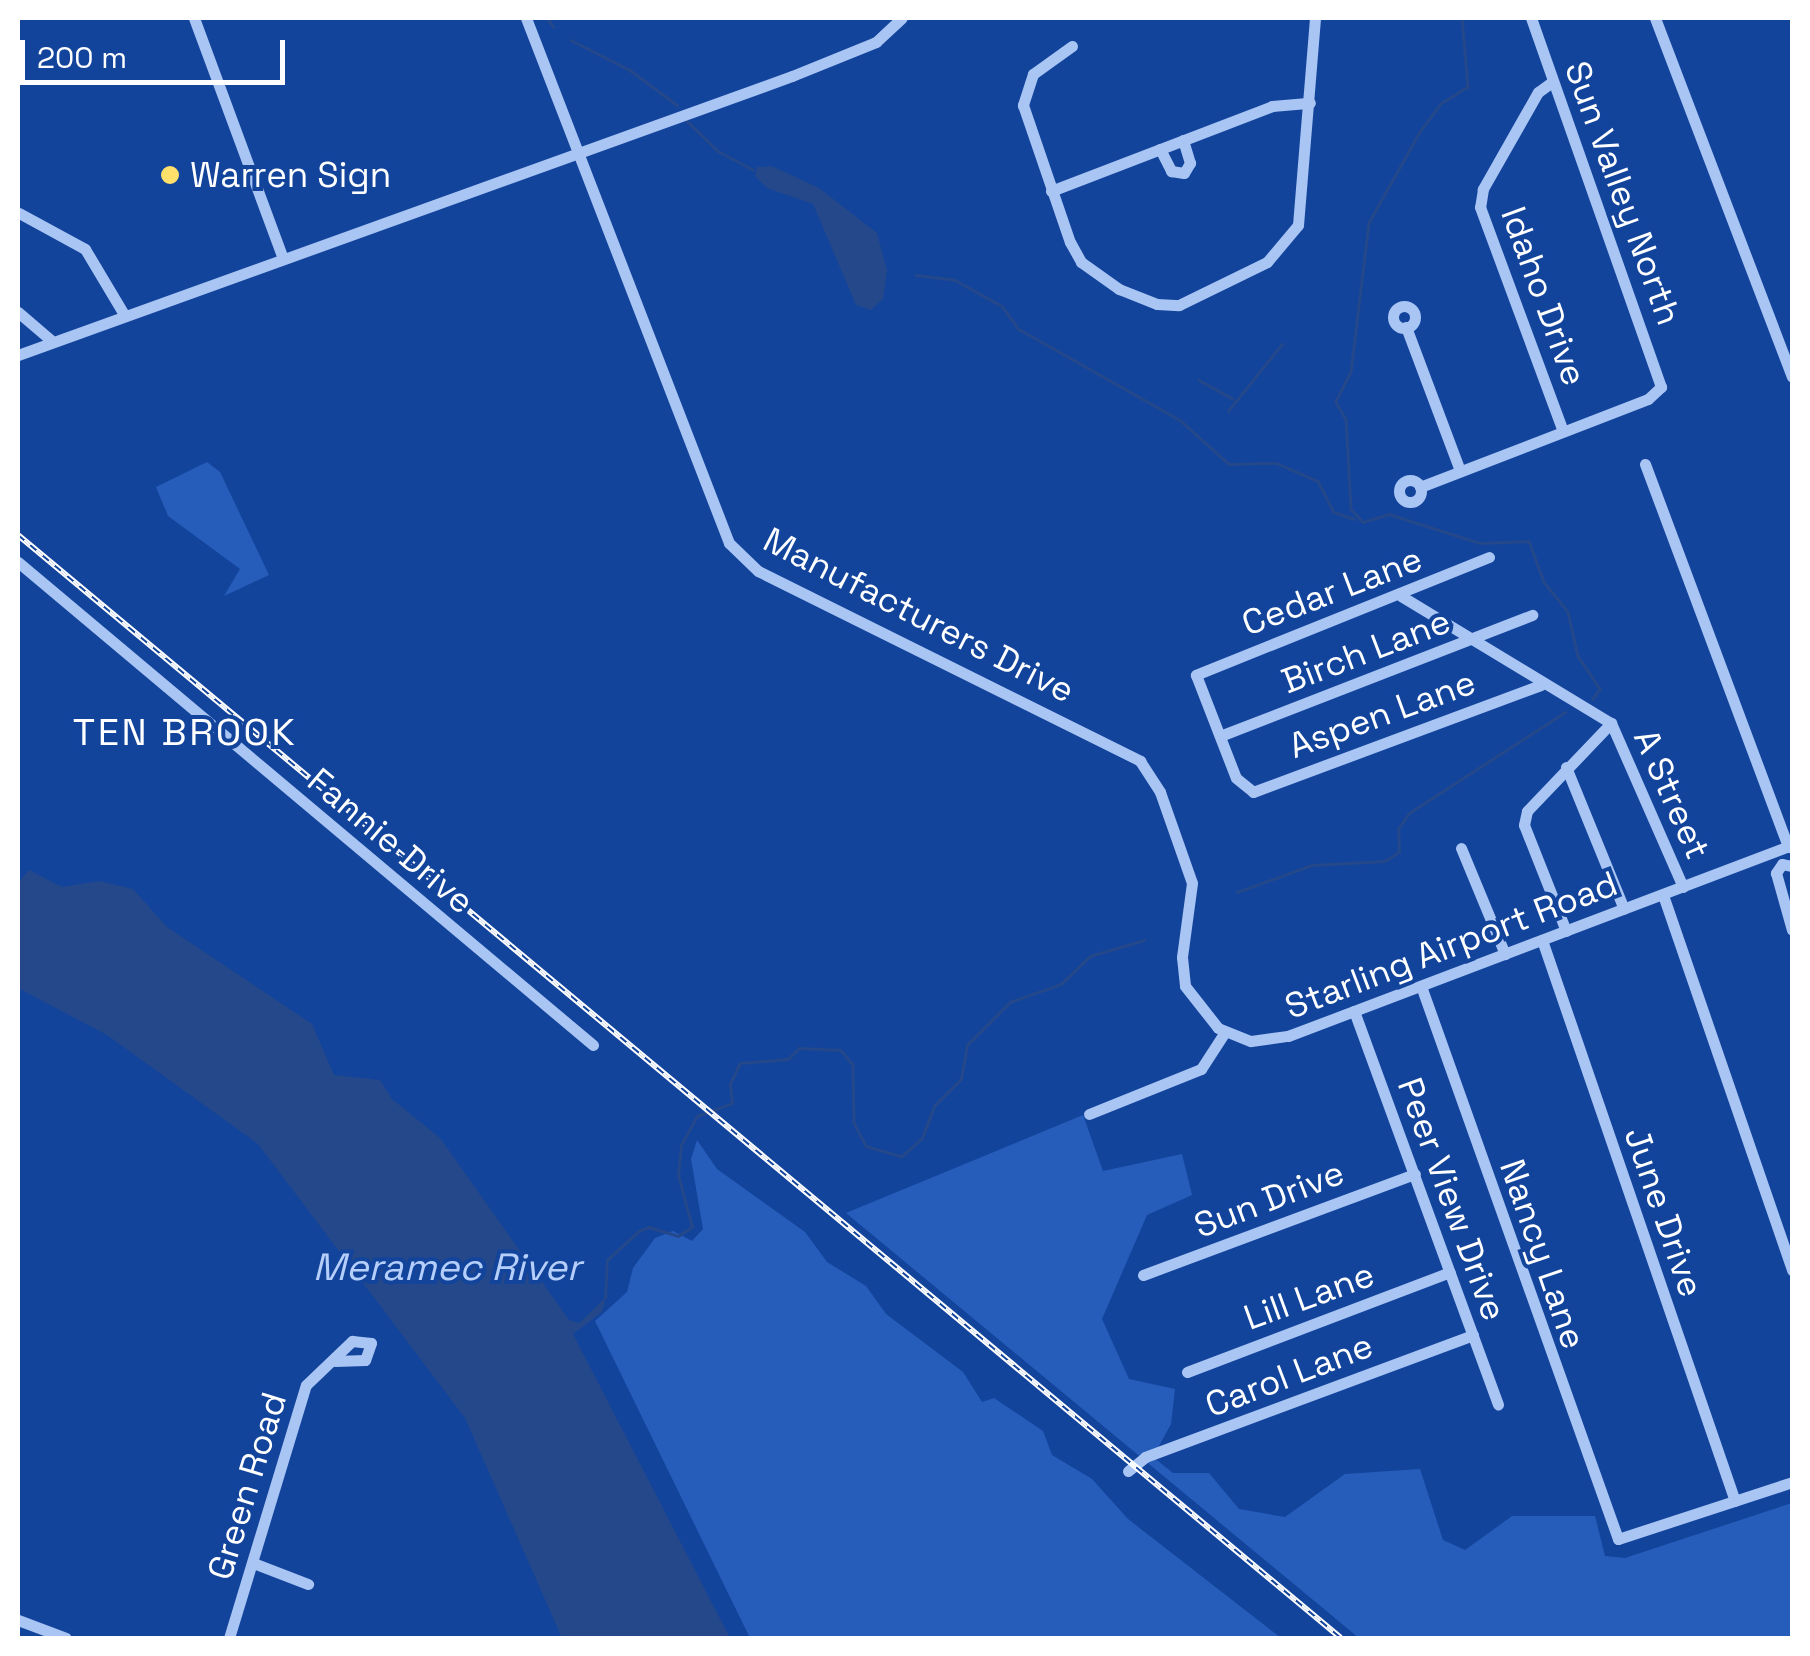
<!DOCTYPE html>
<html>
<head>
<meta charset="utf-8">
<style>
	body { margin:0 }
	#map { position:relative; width:1810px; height:1656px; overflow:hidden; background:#13449c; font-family:"Space Grotesk",sans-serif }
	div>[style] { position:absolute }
	.green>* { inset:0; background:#265dba }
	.water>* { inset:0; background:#24488a }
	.stream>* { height:2.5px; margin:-1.25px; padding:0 1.25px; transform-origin:1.25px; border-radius:1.25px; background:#24488a }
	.minor>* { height:11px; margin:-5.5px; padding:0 5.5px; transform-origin:5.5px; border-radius:5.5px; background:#a9c5f4 }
	.minor>.ring { margin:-5.5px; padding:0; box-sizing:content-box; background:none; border:11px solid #a9c5f4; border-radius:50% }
	.rail>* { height:6px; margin-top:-3px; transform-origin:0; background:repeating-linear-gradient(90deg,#13449c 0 8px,#fff 0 16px); box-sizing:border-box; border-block:2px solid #fff }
	.dots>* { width:28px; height:28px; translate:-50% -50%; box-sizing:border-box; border:5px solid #13449c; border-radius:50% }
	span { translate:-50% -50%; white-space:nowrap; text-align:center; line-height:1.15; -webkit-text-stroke:8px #13449c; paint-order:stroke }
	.poi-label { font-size:35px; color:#fff }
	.left { translate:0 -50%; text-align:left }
	.street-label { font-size:35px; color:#fff }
	.neighbourhood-label { font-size:38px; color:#fff; letter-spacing:2.5px }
	.water-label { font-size:38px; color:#b5cffa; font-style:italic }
	.frame { position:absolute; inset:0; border:20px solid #fff; pointer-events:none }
	.scale { position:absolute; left:20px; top:40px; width:265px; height:45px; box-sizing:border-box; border:5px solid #fff; border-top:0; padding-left:12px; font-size:30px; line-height:35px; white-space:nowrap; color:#fff; -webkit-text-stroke:8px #13449c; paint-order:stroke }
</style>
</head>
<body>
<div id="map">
	<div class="green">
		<div style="clip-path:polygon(207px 462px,220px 472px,269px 575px,224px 596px,240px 569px,168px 516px,156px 487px)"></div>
		<div style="clip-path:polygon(1083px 1115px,1103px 1171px,1182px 1154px,1192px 1195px,1147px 1215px,1102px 1319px,1129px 1379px,1175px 1389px,1171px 1424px,1153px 1457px,1173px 1473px,1209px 1473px,1239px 1509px,1285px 1517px,1345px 1474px,1420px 1469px,1443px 1540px,1465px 1550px,1512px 1516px,1595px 1516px,1605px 1556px,1625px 1558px,1792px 1503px,1792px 1638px,1359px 1638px,846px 1213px)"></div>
		<div style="clip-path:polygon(697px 1140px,717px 1169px,805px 1232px,827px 1262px,866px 1286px,886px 1314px,963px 1372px,982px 1402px,994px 1398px,1043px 1431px,1052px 1455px,1092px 1479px,1128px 1519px,1281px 1638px,750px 1638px,595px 1321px,627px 1292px,633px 1268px,655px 1238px,673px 1231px,692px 1241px,703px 1229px,691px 1159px)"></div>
	</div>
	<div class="water">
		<div style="clip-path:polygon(772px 166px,819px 188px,877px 233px,887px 270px,883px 299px,871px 310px,856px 305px,813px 204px,767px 188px,755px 176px,757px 167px)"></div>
		<div style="clip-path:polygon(29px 870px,62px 887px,99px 881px,133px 889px,167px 927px,312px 1024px,334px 1075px,380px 1080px,392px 1099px,440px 1138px,569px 1320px,579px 1323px,606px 1297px,602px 1312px,573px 1334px,730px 1638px,562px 1638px,465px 1418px,258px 1144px,107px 1035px,18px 988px,18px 883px)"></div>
	</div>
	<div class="stream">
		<div style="left:547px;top:18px;width:11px;rotate:52deg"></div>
		<div style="left:1462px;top:18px;width:69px;rotate:85deg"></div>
		<div style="left:1468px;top:87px;width:32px;rotate:148deg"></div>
		<div style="left:1441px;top:104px;width:35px;rotate:127deg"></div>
		<div style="left:1420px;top:132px;width:104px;rotate:119.3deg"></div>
		<div style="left:1369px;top:223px;width:150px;rotate:96.9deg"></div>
		<div style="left:1351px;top:372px;width:34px;rotate:117deg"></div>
		<div style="left:1336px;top:402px;width:20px;rotate:60deg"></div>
		<div style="left:1346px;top:419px;width:90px;rotate:86.8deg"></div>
		<div style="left:1351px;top:509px;width:18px;rotate:47deg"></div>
		<div style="left:1363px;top:522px;width:27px;rotate:-17deg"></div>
		<div style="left:1389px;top:514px;width:96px;rotate:17.7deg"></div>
		<div style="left:1480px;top:543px;width:49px;rotate:-2.3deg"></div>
		<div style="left:1529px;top:541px;width:44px;rotate:69.9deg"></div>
		<div style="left:1544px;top:582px;width:38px;rotate:51deg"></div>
		<div style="left:1568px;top:612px;width:45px;rotate:77.2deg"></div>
		<div style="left:1578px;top:656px;width:40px;rotate:56deg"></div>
		<div style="left:1600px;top:689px;width:12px;rotate:125deg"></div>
		<div style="left:571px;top:40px;width:66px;rotate:27deg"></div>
		<div style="left:630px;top:70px;width:59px;rotate:36.7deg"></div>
		<div style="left:687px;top:121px;width:43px;rotate:44.1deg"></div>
		<div style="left:718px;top:151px;width:40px;rotate:28deg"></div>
		<div style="left:916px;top:275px;width:39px;rotate:7deg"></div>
		<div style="left:955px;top:280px;width:54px;rotate:29deg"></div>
		<div style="left:1002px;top:306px;width:29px;rotate:54deg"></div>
		<div style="left:1019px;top:329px;width:185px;rotate:29.5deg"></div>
		<div style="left:1180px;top:420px;width:66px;rotate:41.9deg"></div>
		<div style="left:1229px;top:464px;width:47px;rotate:-1.2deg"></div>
		<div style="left:1276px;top:463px;width:46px;rotate:23.2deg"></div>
		<div style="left:1318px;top:481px;width:35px;rotate:63deg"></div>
		<div style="left:1334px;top:512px;width:21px;rotate:19deg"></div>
		<div style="left:1199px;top:380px;width:38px;rotate:29deg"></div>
		<div style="left:1228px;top:411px;width:86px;rotate:-51.1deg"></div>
		<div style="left:1237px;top:892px;width:80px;rotate:-19.8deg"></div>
		<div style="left:1312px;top:865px;width:73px;rotate:-3.1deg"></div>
		<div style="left:1385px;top:861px;width:17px;rotate:-33deg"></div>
		<div style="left:1399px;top:852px;width:23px;rotate:-92deg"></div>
		<div style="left:1398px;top:829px;width:19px;rotate:-55deg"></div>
		<div style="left:1409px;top:813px;width:186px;rotate:-32.9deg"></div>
		<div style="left:605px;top:1298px;width:38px;rotate:-87deg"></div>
		<div style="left:607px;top:1260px;width:43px;rotate:-42.2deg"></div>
		<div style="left:639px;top:1231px;width:11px;rotate:-22deg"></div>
		<div style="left:649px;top:1227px;width:30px;rotate:17deg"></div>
		<div style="left:678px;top:1236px;width:17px;rotate:-33deg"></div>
		<div style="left:692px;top:1227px;width:54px;rotate:-105.1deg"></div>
		<div style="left:678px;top:1175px;width:30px;rotate:-84deg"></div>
		<div style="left:681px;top:1145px;width:33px;rotate:-61deg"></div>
		<div style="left:697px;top:1116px;width:37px;rotate:-20deg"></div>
		<div style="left:732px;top:1103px;width:19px;rotate:-96deg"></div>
		<div style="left:730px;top:1084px;width:23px;rotate:-65deg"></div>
		<div style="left:740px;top:1063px;width:48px;rotate:-4.8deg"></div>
		<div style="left:788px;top:1059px;width:16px;rotate:-45deg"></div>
		<div style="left:799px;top:1048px;width:42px;rotate:2.7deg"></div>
		<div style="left:841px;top:1050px;width:19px;rotate:51deg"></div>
		<div style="left:853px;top:1065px;width:58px;rotate:89deg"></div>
		<div style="left:854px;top:1123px;width:26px;rotate:62deg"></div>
		<div style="left:866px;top:1146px;width:37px;rotate:16deg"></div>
		<div style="left:902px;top:1156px;width:27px;rotate:-42deg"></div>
		<div style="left:922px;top:1138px;width:34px;rotate:-69deg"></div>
		<div style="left:934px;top:1106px;width:38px;rotate:-45deg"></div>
		<div style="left:961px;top:1079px;width:35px;rotate:-80deg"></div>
		<div style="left:967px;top:1045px;width:61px;rotate:-45deg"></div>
		<div style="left:1010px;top:1002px;width:54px;rotate:-19.4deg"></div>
		<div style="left:1061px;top:984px;width:40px;rotate:-44deg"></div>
		<div style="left:1090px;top:956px;width:56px;rotate:-16.5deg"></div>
		<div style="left:1790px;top:1638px;width:2px;rotate:-27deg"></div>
	</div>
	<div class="minor">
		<div style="left:194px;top:18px;width:256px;rotate:69.7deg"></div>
		<div style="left:526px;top:18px;width:563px;rotate:68.86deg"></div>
		<div style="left:729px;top:543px;width:40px;rotate:44deg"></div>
		<div style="left:758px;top:571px;width:427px;rotate:26.4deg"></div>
		<div style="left:1140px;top:761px;width:37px;rotate:57deg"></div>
		<div style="left:1160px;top:792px;width:96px;rotate:70.6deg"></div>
		<div style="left:1192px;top:883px;width:75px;rotate:97.7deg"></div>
		<div style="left:1182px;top:957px;width:29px;rotate:84deg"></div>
		<div style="left:1185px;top:986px;width:53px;rotate:51.8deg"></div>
		<div style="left:1218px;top:1028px;width:35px;rotate:22deg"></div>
		<div style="left:1251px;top:1041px;width:37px;rotate:-8deg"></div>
		<div style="left:1288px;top:1036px;width:539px;rotate:-20.76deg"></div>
		<div style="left:1655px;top:18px;width:384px;rotate:69.1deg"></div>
		<div style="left:1072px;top:46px;width:48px;rotate:144.3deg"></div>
		<div style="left:1033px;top:74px;width:33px;rotate:108deg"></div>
		<div style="left:1023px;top:105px;width:145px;rotate:71.1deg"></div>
		<div style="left:1070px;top:242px;width:23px;rotate:61deg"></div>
		<div style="left:1081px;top:262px;width:47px;rotate:35.4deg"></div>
		<div style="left:1119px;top:289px;width:41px;rotate:21.5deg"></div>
		<div style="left:1157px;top:304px;width:22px;rotate:3deg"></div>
		<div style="left:1179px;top:305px;width:98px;rotate:-26deg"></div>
		<div style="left:1267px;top:262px;width:48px;rotate:-50deg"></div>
		<div style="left:1298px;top:225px;width:208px;rotate:-85.3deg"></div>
		<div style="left:1552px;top:82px;width:17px;rotate:144deg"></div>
		<div style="left:1538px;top:92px;width:112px;rotate:119.6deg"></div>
		<div style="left:1483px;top:189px;width:18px;rotate:99deg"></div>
		<div style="left:1480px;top:207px;width:237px;rotate:69.7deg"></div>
		<div style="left:1160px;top:149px;width:25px;rotate:63deg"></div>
		<div style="left:1171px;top:171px;width:13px;rotate:9deg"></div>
		<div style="left:1184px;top:173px;width:12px;rotate:-59deg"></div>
		<div style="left:1190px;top:163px;width:24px;rotate:-107deg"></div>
		<div style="left:1051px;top:191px;width:237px;rotate:-21deg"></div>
		<div style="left:1272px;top:106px;width:38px;rotate:-5deg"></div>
		<div style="left:19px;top:213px;width:75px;rotate:28.6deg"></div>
		<div style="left:85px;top:249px;width:78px;rotate:59.2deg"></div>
		<div class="ring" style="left:1393px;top:306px;width:11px;height:11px"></div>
		<div style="left:18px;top:312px;width:46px;rotate:40.6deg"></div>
		<div style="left:1406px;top:327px;width:154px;rotate:69.4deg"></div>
		<div style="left:18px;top:355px;width:823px;rotate:-19.82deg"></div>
		<div style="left:792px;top:76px;width:91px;rotate:-22deg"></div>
		<div style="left:876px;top:42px;width:35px;rotate:-43deg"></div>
		<div style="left:1645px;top:464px;width:409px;rotate:69.5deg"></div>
		<div class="ring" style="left:1399px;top:480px;width:11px;height:11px"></div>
		<div style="left:1420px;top:487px;width:244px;rotate:-21.1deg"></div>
		<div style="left:1648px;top:399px;width:18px;rotate:-43deg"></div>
		<div style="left:1661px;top:387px;width:391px;rotate:-109.4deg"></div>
		<div style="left:1489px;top:557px;width:316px;rotate:158.1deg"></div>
		<div style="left:1196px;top:675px;width:110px;rotate:68.8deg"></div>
		<div style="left:1236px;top:778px;width:22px;rotate:39deg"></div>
		<div style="left:1253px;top:792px;width:307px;rotate:-20.4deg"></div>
		<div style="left:18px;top:562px;width:751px;rotate:40.03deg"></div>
		<div style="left:1401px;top:596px;width:245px;rotate:31.2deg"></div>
		<div style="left:1611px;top:723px;width:179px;rotate:66.3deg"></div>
		<div style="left:1220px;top:736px;width:335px;rotate:-21.2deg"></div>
		<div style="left:1566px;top:767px;width:153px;rotate:67.8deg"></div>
		<div style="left:1461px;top:848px;width:115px;rotate:67.5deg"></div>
		<div style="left:1792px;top:866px;width:10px;rotate:-169deg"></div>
		<div style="left:1782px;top:864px;width:11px;rotate:124deg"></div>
		<div style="left:1776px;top:873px;width:59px;rotate:74.3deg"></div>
		<div style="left:1663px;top:895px;width:397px;rotate:71deg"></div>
		<div style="left:1566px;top:931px;width:114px;rotate:-111.6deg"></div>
		<div style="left:1524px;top:825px;width:14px;rotate:-78deg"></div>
		<div style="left:1527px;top:811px;width:122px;rotate:-46.3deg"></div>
		<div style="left:1542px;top:940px;width:593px;rotate:71.02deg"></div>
		<div style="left:1421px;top:986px;width:587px;rotate:70.39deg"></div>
		<div style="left:1618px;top:1539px;width:183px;rotate:-18.1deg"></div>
		<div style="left:1354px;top:1011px;width:419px;rotate:69.9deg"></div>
		<div style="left:1089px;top:1114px;width:121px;rotate:-21.9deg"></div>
		<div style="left:1201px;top:1069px;width:44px;rotate:-57deg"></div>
		<div style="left:1143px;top:1275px;width:290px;rotate:-20.4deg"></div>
		<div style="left:1187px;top:1372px;width:281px;rotate:-20.8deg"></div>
		<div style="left:1128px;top:1471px;width:22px;rotate:-39deg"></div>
		<div style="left:1145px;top:1457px;width:350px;rotate:-20.4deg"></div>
		<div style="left:253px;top:1563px;width:59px;rotate:20.9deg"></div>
		<div style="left:18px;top:1620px;width:51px;rotate:20.6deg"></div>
		<div style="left:229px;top:1638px;width:264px;rotate:-73.1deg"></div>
		<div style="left:306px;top:1385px;width:64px;rotate:-43.7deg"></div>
		<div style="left:352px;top:1341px;width:19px;rotate:6deg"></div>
		<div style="left:371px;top:1343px;width:18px;rotate:109deg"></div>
		<div style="left:365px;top:1360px;width:30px;rotate:178deg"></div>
	</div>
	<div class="rail">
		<div style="left:18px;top:535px;width:1722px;rotate:39.82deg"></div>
	</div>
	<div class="dots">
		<div style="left:170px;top:175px;background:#ffe06b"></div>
	</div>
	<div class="poi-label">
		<span class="left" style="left:190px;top:175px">Warren Sign</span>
	</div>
	<div class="street-label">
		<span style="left:1623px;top:193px;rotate:70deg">Sun Valley North</span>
		<span style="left:1544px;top:296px;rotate:70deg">Idaho Drive</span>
		<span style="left:1332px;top:591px;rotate:-21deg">Cedar Lane</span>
		<span style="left:919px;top:615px;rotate:27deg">Manufacturers Drive</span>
		<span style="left:1366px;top:651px;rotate:-21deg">Birch Lane</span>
		<span style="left:1382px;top:714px;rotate:-20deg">Aspen Lane</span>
		<span style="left:1672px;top:794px;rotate:66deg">A Street</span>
		<span style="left:391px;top:841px;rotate:40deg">Fannie Drive</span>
		<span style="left:1451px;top:945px;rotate:-21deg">Starling Airport Road</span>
		<span style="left:1269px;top:1199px;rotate:-21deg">Sun Drive</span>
		<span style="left:1452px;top:1199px;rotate:70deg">Peer View Drive</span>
		<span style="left:1664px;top:1212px;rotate:71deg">June Drive</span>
		<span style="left:1543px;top:1254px;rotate:71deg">Nancy Lane</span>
		<span style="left:1309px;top:1296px;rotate:-20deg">Lill Lane</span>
		<span style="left:1289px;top:1375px;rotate:-21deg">Carol Lane</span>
		<span style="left:247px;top:1486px;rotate:-73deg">Green Road</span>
	</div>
	<div class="neighbourhood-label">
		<span style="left:185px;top:733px">TEN BROOK</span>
	</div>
	<div class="water-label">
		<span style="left:447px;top:1268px">Meramec River</span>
	</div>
	<div class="frame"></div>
	<div class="scale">200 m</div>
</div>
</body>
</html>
